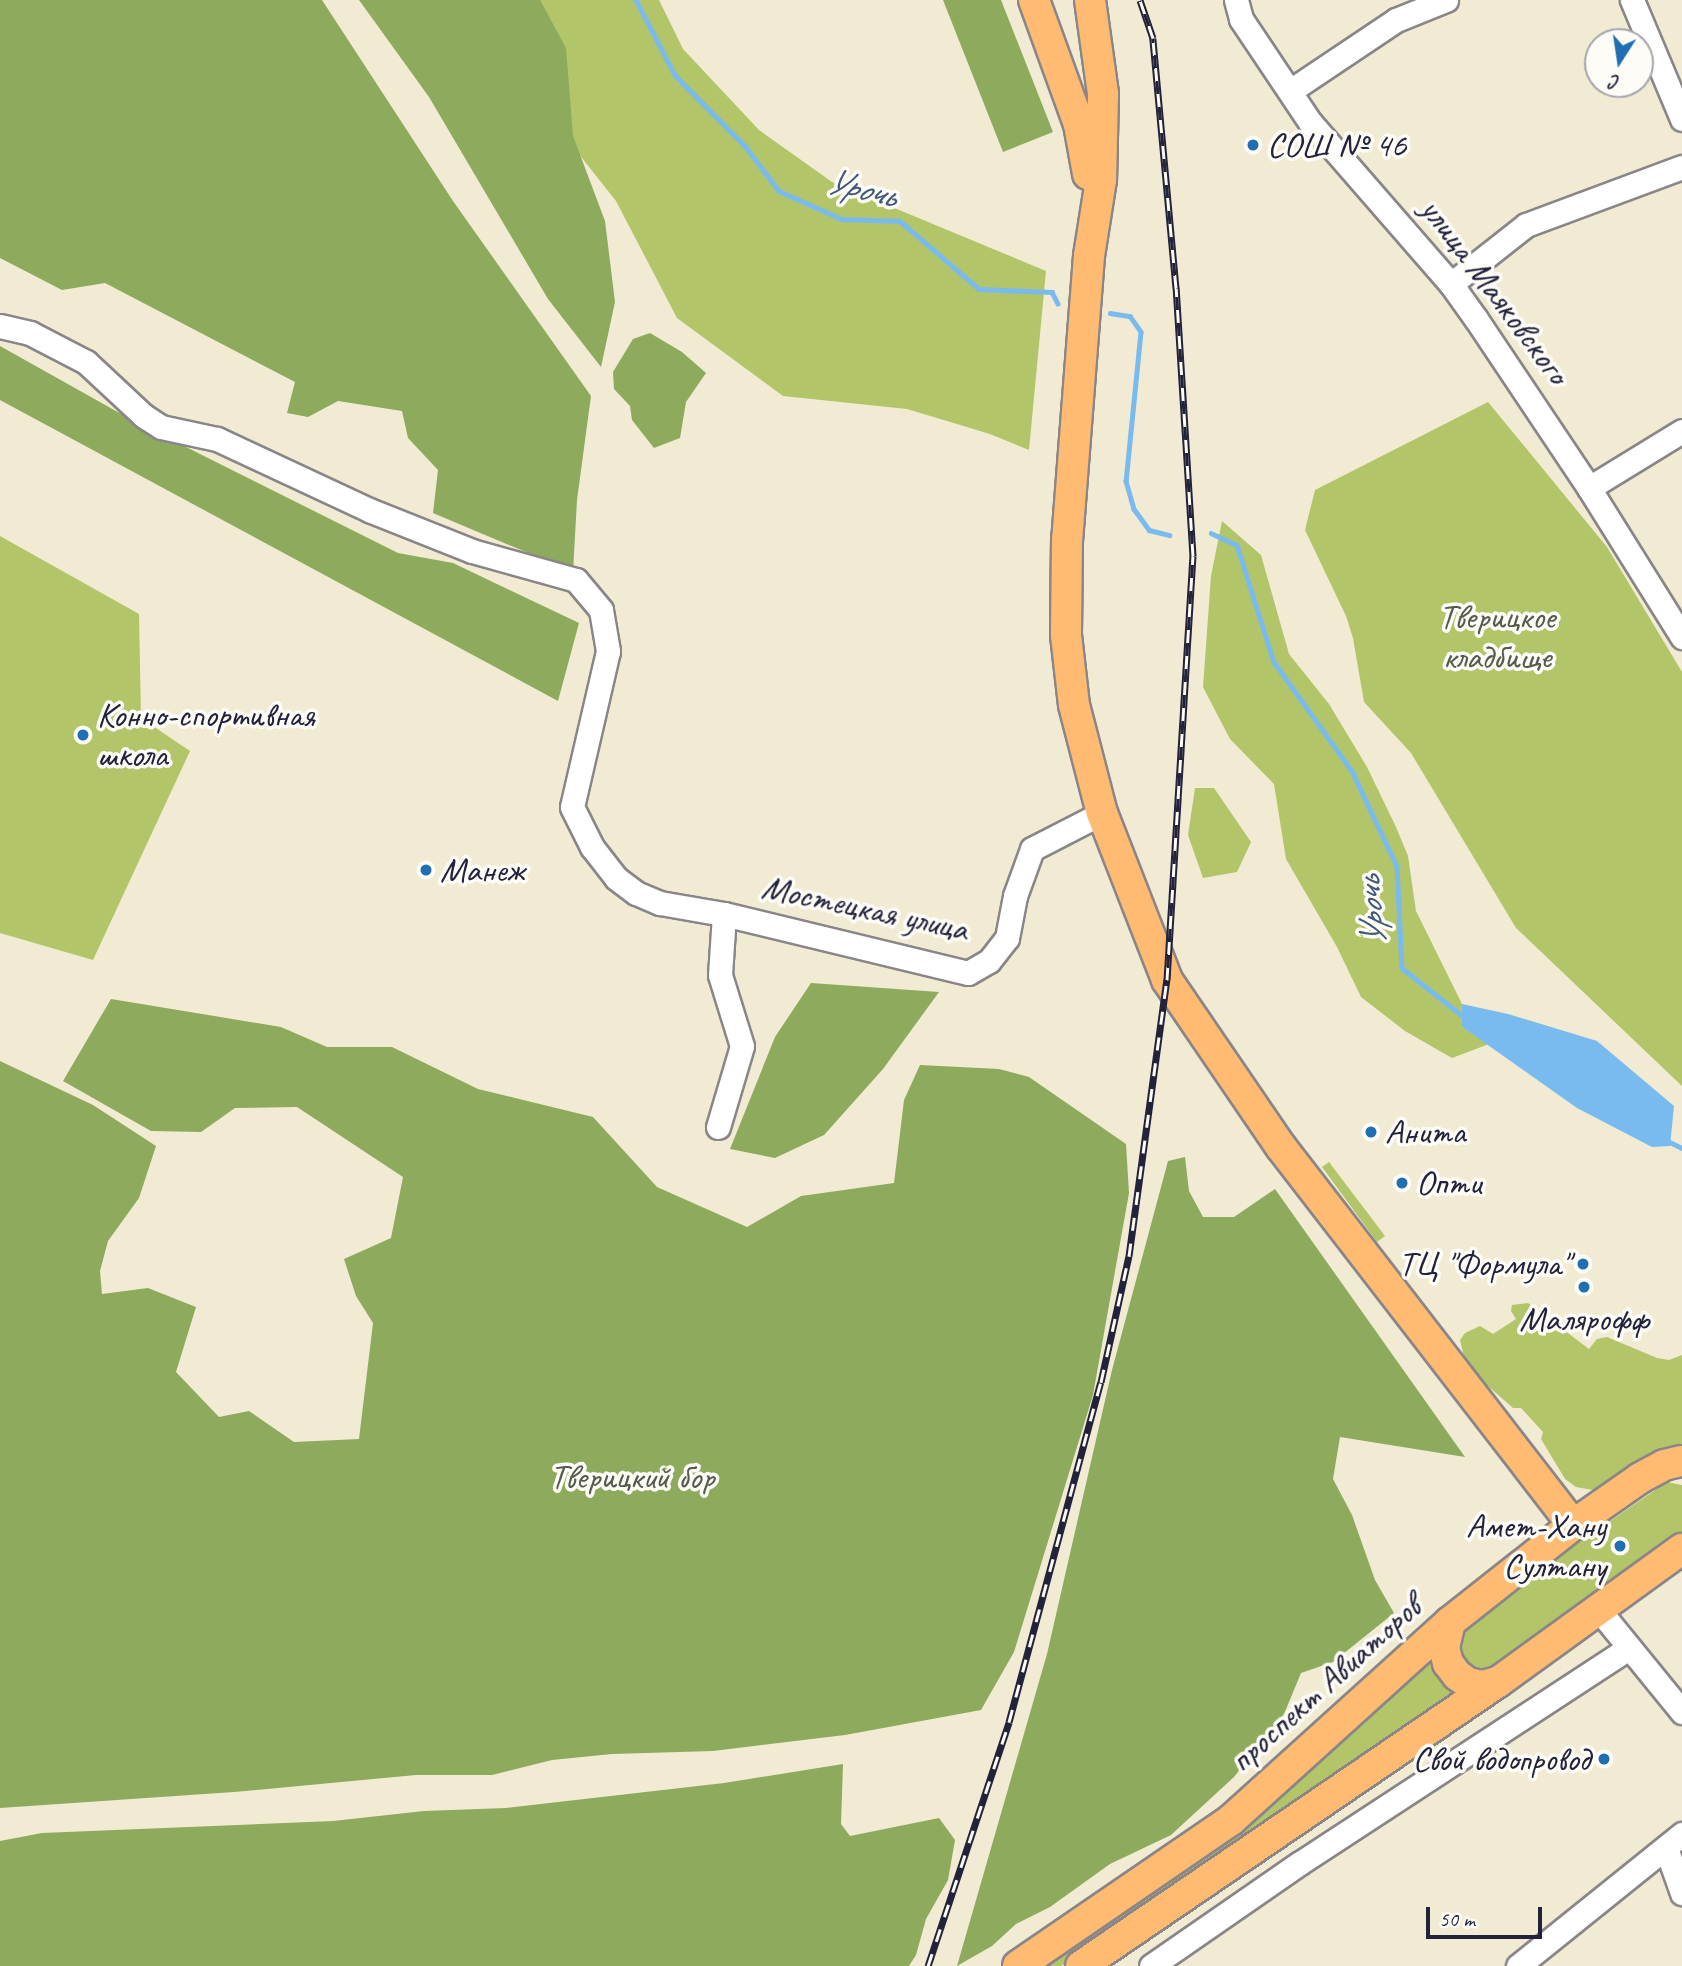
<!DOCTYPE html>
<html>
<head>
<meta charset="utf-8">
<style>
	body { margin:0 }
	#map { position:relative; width:1682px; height:1966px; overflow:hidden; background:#f1ebd4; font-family:Caveat,sans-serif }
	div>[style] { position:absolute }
	.green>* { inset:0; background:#b2c569 }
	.forest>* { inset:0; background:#8daa5d }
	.water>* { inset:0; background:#79bbee }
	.stream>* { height:4.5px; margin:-2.25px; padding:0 2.25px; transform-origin:2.25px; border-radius:2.25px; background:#79bbee }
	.roads { filter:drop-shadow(2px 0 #8a8688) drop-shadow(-2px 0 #8a8688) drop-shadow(0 2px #8a8688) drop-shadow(0 -2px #8a8688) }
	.minor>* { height:23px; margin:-11.5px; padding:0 11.5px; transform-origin:11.5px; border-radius:11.5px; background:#fff }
	.major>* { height:30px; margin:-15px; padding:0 15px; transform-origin:15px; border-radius:15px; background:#ffbb71 }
	.rail>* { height:7px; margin-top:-3.5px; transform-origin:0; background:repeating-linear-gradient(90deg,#fdfcf7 0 13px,#22223b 0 26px); box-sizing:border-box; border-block:2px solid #22223b }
	.dots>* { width:19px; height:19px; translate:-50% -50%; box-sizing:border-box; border:4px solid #fdfcf7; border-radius:50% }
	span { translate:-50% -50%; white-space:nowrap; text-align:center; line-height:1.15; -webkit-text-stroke:7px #fdfcf7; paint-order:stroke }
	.poi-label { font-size:35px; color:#22223b }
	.left { translate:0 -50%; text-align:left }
	.right { translate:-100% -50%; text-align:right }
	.street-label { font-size:35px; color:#22223b }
	.park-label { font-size:35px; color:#545b4b }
	.water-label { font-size:37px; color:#40587a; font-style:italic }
	.north { position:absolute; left:1584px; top:28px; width:70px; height:70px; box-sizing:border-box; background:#fdfcf7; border:2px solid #a5a5ac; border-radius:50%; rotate:192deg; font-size:19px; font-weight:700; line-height:28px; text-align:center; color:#22223b }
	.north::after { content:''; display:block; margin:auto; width:24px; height:32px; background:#1f6fb2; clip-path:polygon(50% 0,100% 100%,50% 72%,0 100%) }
	.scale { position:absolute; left:1426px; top:1907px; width:116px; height:32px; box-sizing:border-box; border:4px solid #22223b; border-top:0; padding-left:9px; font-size:21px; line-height:24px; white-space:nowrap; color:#22223b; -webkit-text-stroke:5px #fdfcf7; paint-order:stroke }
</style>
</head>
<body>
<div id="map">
	<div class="green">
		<div style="clip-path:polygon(457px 0,659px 0,683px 49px,759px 130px,832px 182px,1046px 271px,1029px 450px,990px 434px,907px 409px,783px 396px,677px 318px,616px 201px)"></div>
		<div style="clip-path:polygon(1488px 402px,1607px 547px,1682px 672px,1682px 1086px,1516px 928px,1411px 753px,1364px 702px,1353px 638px,1346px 616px,1305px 530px,1315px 490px)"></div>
		<div style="clip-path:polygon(1222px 521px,1261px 555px,1289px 654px,1329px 704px,1367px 767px,1396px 827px,1408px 856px,1416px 911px,1462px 1004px,1461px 1026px,1489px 1044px,1452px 1058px,1405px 1031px,1361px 997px,1337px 947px,1286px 859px,1274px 784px,1230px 739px,1203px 687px,1211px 576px)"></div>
		<div style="clip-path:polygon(0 536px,139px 614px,141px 718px,190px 751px,93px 960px,0 933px)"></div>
		<div style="clip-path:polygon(1195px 788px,1214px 788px,1251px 842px,1237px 872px,1203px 878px,1188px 835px)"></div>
		<div style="clip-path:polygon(1329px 1162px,1385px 1236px,1377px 1242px,1322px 1167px)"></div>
		<div style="clip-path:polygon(1528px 1303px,1589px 1349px,1597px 1339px,1607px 1337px,1657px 1358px,1669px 1360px,1682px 1355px,1682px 1446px,1671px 1449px,1598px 1491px,1576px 1487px,1565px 1479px,1541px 1439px,1543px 1432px,1521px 1408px,1513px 1408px,1488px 1386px,1464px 1357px,1460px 1340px,1465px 1333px,1480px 1326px,1493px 1334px,1516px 1319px,1511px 1311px,1512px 1305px)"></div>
		<div style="clip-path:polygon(1667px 1482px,1682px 1485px,1682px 1537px,1501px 1667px,1481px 1669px,1466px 1661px,1458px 1651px,1460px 1629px,1466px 1620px)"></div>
		<div style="clip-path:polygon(1437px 1646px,1463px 1688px,1352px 1768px,1061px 1966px,1044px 1966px,1230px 1841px)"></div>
	</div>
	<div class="forest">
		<div style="clip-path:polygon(0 0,322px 0,453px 201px,591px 396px,577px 500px,573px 572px,433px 513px,438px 470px,408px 438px,402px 411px,338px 401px,308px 417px,287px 413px,295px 382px,105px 283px,62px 290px,0 258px)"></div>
		<div style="clip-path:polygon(359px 0,540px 0,566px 48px,573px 136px,605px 221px,615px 302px,601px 367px,548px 299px,429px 97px)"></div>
		<div style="clip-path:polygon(943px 0,1001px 0,1053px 132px,1003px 152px)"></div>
		<div style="clip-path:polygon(650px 333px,682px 352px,706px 373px,686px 402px,680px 438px,654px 448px,632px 420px,630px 406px,614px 389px,613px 372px,633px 339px)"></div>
		<div style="clip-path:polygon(0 346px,132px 420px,398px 553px,453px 563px,579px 623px,558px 701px,0 400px)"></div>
		<div style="clip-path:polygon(811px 983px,939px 992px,883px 1069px,824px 1135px,775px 1158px,730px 1149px,775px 1037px)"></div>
		<div style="clip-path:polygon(111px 999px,281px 1027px,327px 1047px,392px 1047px,478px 1089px,593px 1117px,657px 1187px,747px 1227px,801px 1196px,894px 1183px,904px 1100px,920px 1065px,999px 1069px,1029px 1077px,1126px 1144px,1129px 1193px,1093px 1395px,1014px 1652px,981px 1710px,845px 1735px,713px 1751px,612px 1754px,552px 1760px,492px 1775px,416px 1775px,234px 1792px,0 1808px,0 1061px,93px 1105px,156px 1146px,139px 1198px,108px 1241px,100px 1271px,102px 1294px,148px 1288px,196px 1307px,176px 1372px,219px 1417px,249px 1411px,294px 1442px,359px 1439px,373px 1323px,356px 1296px,344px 1259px,391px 1238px,403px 1177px,297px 1107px,235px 1108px,201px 1132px,151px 1131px,63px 1081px)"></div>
		<div style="clip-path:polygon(1185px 1157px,1189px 1191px,1203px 1217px,1234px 1217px,1275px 1189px,1465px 1457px,1340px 1437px,1333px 1479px,1352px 1515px,1375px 1580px,1394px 1613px,1333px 1662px,1301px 1673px,1284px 1714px,1234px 1777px,1171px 1835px,1110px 1864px,1050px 1907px,1016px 1924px,992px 1946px,957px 1966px,1047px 1654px,1112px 1370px,1168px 1161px)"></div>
		<div style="clip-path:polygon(843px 1764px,841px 1824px,850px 1836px,939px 1818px,955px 1840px,948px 1880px,926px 1919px,916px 1955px,909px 1966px,0 1966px,0 1841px,42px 1833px,333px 1821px,424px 1811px,506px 1808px,724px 1783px)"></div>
	</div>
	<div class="water">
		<div style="clip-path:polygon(1462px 1004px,1508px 1014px,1597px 1041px,1674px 1106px,1670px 1146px,1652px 1147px,1577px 1108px,1461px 1026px)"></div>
	</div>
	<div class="stream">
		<div style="left:636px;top:0;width:85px;rotate:62.5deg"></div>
		<div style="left:675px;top:75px;width:101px;rotate:45.4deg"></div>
		<div style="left:746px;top:147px;width:55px;rotate:53.1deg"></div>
		<div style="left:779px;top:191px;width:69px;rotate:24deg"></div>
		<div style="left:842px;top:219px;width:58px;rotate:2deg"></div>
		<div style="left:900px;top:221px;width:104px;rotate:40.7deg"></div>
		<div style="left:979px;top:289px;width:73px;rotate:2.4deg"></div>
		<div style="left:1052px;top:292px;width:13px;rotate:63deg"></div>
		<div style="left:1110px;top:313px;width:20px;rotate:9deg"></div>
		<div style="left:1130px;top:316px;width:19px;rotate:55deg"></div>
		<div style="left:1141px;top:332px;width:150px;rotate:95.7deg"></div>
		<div style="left:1126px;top:481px;width:29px;rotate:74deg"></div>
		<div style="left:1134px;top:509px;width:26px;rotate:54deg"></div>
		<div style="left:1149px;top:530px;width:21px;rotate:14deg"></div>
		<div style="left:1211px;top:533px;width:29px;rotate:25deg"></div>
		<div style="left:1237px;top:545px;width:123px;rotate:72.5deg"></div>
		<div style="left:1274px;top:662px;width:134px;rotate:54.4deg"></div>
		<div style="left:1352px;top:771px;width:105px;rotate:64.7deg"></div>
		<div style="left:1397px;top:866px;width:102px;rotate:87.2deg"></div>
		<div style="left:1402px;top:968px;width:80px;rotate:38.4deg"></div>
		<div style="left:1666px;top:1140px;width:18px;rotate:27deg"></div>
	</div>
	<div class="roads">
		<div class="minor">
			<div style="left:1236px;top:0;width:20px;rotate:75deg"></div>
			<div style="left:1241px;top:19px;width:124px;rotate:56.2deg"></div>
			<div style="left:1310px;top:122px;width:215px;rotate:49deg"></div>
			<div style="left:1451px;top:284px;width:43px;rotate:54.5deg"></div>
			<div style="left:1476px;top:319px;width:203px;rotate:56.2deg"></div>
			<div style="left:1589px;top:488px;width:176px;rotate:58deg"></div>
			<div style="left:1632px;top:0;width:129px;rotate:67.2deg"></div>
			<div style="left:1290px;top:91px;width:128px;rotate:-33.8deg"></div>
			<div style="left:1396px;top:20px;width:54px;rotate:-21.8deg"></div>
			<div style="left:1451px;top:284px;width:95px;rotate:-38.2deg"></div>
			<div style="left:1526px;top:225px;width:166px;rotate:-20.4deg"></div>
			<div style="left:0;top:326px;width:31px;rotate:13deg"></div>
			<div style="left:30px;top:333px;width:63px;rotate:27.4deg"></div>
			<div style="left:86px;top:362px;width:79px;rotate:43deg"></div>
			<div style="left:144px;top:416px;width:20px;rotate:33deg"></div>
			<div style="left:161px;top:427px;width:57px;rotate:12.1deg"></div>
			<div style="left:217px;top:439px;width:168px;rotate:25deg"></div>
			<div style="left:369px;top:510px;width:111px;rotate:21.7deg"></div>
			<div style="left:472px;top:551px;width:108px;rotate:15.6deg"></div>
			<div style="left:576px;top:580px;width:39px;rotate:50deg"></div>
			<div style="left:601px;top:610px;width:42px;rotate:80.3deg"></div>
			<div style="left:608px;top:651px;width:160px;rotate:103deg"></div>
			<div style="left:572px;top:807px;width:45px;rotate:63.4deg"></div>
			<div style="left:592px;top:847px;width:39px;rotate:52deg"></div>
			<div style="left:616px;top:878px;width:25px;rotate:37deg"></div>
			<div style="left:636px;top:893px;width:26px;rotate:23deg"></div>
			<div style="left:660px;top:903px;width:65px;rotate:9.8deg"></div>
			<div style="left:724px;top:914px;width:251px;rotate:13.6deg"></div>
			<div style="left:968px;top:973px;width:24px;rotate:-30deg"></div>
			<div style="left:989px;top:961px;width:29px;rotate:-52deg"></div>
			<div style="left:1007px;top:938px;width:43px;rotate:-79.2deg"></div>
			<div style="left:1015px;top:896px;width:50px;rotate:-70.1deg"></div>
			<div style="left:1032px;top:849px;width:79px;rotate:-27.2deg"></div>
			<div style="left:1589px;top:488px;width:109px;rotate:-31.5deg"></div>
			<div style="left:718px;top:1127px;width:84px;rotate:-73.5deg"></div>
			<div style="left:742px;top:1046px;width:74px;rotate:-107.2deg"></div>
			<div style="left:720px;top:975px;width:61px;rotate:-86.2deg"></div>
			<div style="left:1598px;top:1609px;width:133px;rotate:50.8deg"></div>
			<div style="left:1666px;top:1848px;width:48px;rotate:70.4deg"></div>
			<div style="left:1151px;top:1966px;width:181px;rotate:-34.7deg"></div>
			<div style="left:1300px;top:1863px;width:393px;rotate:-33.2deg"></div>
			<div style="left:1518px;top:1966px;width:211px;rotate:-38.8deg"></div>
		</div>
		<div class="major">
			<div style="left:1034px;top:0;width:132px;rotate:70.1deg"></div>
			<div style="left:1079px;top:124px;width:51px;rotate:79.8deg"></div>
			<div style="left:1090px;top:0;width:95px;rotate:82.1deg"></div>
			<div style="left:1103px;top:94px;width:86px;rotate:91.3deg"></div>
			<div style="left:1101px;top:180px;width:77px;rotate:99deg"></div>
			<div style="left:1089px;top:256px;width:284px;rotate:94.4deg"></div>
			<div style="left:1067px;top:539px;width:96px;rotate:90.6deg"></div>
			<div style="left:1066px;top:635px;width:70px;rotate:83.5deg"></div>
			<div style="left:1074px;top:705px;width:112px;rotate:75.5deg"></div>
			<div style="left:1102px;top:813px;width:179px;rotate:68.7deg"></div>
			<div style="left:1167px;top:980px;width:202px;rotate:55.7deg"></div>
			<div style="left:1281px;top:1147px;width:478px;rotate:52.3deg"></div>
			<div style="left:1450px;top:1622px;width:27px;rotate:103deg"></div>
			<div style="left:1444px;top:1648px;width:16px;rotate:75deg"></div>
			<div style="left:1448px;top:1663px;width:15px;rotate:53deg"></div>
			<div style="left:1457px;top:1675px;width:14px;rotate:36deg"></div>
			<div style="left:1468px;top:1683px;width:14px;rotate:12deg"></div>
			<div style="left:1482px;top:1686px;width:16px;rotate:-14deg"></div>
			<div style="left:1018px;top:1966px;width:258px;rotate:-34.4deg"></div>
			<div style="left:1231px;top:1820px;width:295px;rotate:-42.1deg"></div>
			<div style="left:1450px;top:1622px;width:157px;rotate:-38.3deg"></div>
			<div style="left:1573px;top:1525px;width:82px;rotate:-35deg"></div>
			<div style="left:1640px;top:1478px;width:27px;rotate:-28deg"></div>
			<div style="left:1664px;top:1465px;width:18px;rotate:-13deg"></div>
			<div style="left:1081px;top:1966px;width:505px;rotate:-34.26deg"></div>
			<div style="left:1498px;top:1682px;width:227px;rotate:-35.9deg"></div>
		</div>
	</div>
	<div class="rail">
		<div style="left:928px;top:1966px;width:257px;rotate:-71.6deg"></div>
		<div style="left:1009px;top:1722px;width:352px;rotate:-74.9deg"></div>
		<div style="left:1101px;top:1382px;width:129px;rotate:-77.5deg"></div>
		<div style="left:1129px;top:1256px;width:279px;rotate:-82.2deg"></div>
		<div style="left:1167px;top:980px;width:425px;rotate:-86.5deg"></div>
		<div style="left:1193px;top:556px;width:269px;rotate:-93.6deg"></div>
		<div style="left:1176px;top:288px;width:251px;rotate:-95.3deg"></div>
		<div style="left:1153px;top:38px;width:40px;rotate:-108.9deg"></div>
	</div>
	<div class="dots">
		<div style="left:1253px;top:145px;background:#1f6fb2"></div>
		<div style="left:83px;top:735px;background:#1f6fb2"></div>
		<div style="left:426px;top:870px;background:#1f6fb2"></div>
		<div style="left:1371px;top:1132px;background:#1f6fb2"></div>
		<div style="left:1402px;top:1183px;background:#1f6fb2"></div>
		<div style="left:1583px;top:1264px;background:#1f6fb2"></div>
		<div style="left:1584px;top:1287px;background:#1f6fb2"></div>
		<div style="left:1620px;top:1546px;background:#1f6fb2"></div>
		<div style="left:1604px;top:1759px;background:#1f6fb2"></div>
	</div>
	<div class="poi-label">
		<span class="left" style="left:1267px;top:145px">СОШ № 46</span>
		<span class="left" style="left:97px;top:735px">Конно-спортивная<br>школа</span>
		<span class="left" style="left:440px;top:870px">Манеж</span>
		<span class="left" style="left:1385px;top:1132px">Анита</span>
		<span class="left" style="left:1416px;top:1183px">Опти</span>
		<span class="right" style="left:1569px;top:1264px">ТЦ "Формула"</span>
		<span style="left:1584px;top:1319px">Малярофф</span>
		<span class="right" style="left:1606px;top:1546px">Амет-Хану<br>Султану</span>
		<span class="right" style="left:1590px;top:1759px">Свой водопровод</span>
	</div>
	<div class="street-label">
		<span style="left:1495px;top:291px;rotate:53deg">улица Маяковского</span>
		<span style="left:865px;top:908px;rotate:12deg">Мостецкая улица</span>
		<span style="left:1325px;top:1684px;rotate:-42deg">проспект Авиаторов</span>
	</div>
	<div class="park-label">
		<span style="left:1497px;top:637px">Тверицкое<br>кладбище</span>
		<span style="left:632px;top:1477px">Тверицкий бор</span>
	</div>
	<div class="water-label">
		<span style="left:861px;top:188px;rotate:13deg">Урочь</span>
		<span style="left:1371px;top:912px;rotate:-95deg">Урочь</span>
	</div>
	<div class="north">С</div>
	<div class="scale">50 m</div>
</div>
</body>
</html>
